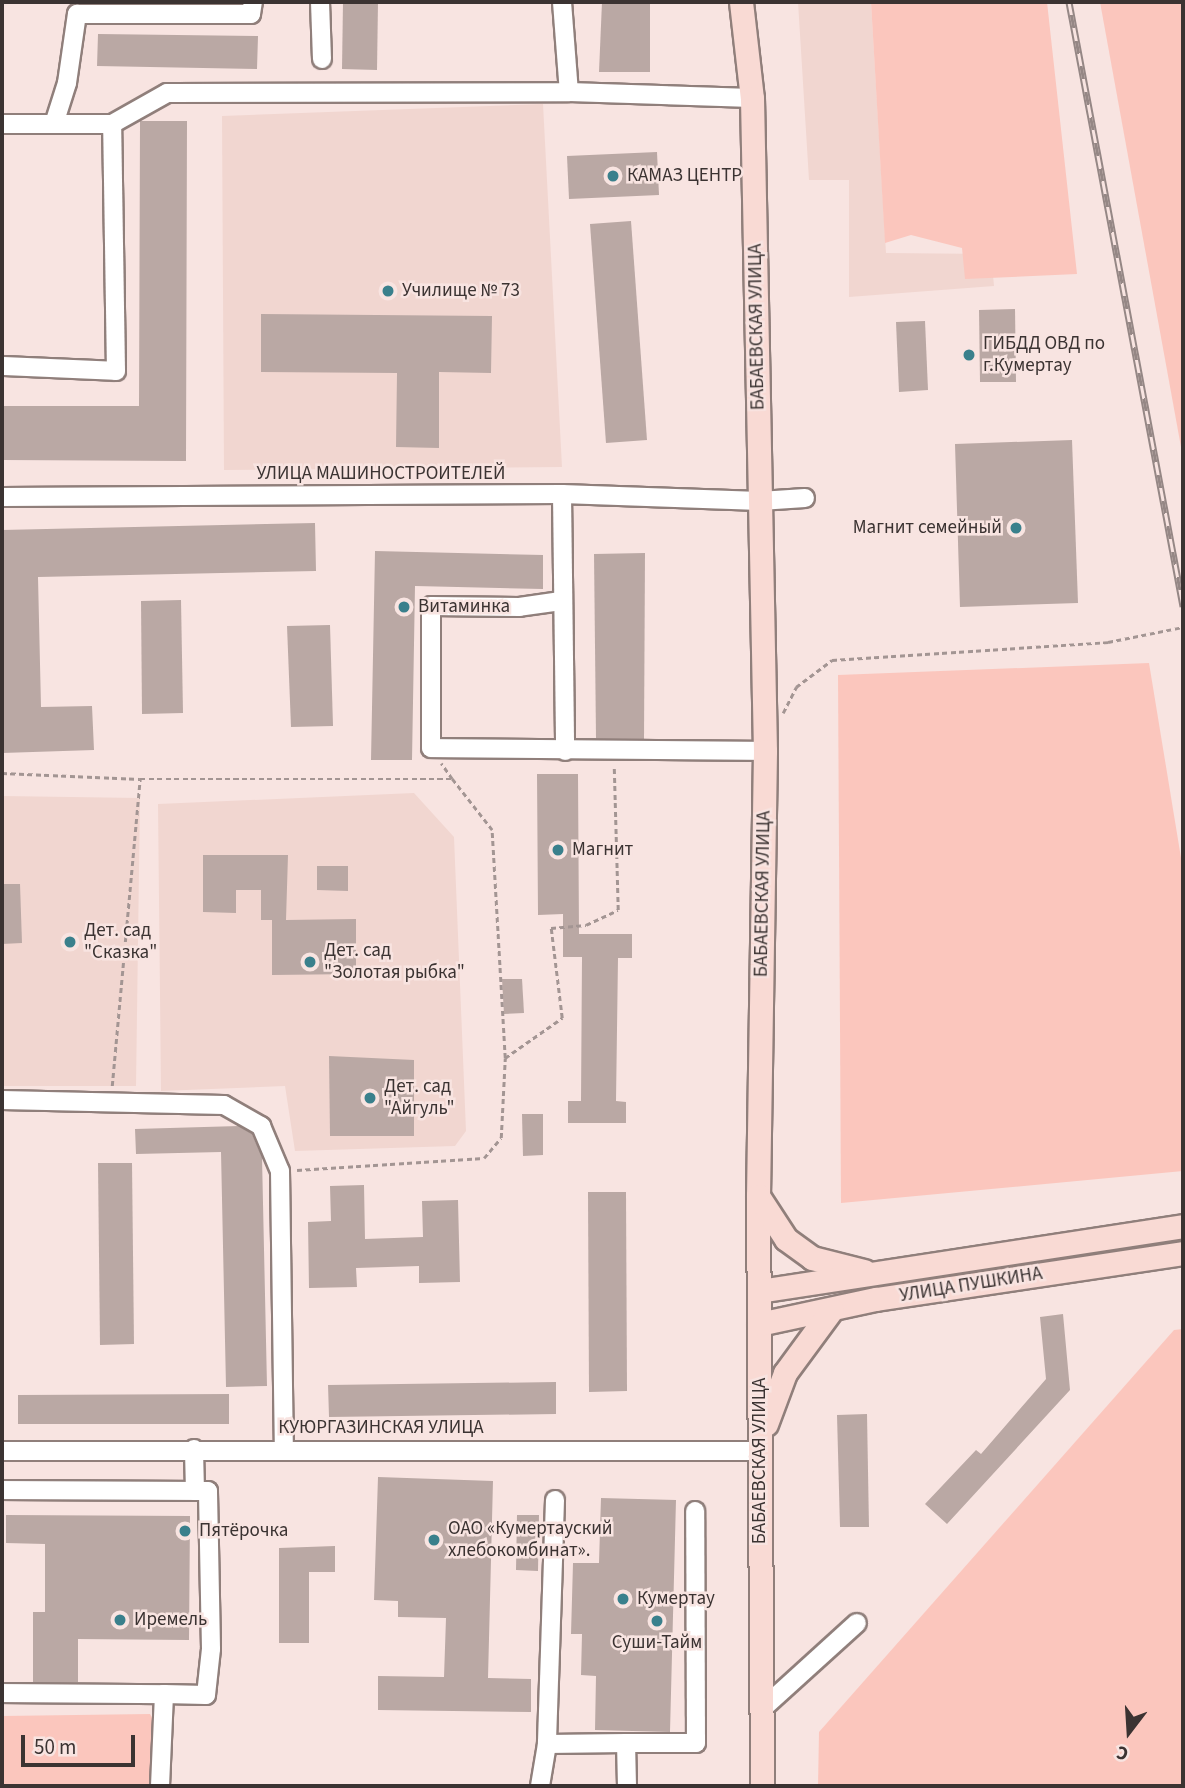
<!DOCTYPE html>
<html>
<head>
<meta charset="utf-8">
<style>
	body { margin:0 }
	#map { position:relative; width:1185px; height:1788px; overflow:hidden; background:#f8e4e1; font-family:"Source Sans 3",sans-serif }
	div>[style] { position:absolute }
	.built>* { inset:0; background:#f1d6d0 }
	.green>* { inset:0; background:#fbc6bd }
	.building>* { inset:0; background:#baa8a4 }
	.path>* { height:2.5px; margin-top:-1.25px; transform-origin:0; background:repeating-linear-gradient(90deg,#a39593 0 5px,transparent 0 8.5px) }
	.roads { filter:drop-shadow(2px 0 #907f7b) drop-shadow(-2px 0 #907f7b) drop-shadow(0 2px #907f7b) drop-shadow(0 -2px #907f7b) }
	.minor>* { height:18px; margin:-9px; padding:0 9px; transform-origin:9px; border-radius:9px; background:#fff }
	.major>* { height:23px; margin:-11.5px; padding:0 11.5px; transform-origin:11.5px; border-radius:11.5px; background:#f9dad4 }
	.rail>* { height:7px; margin-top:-3.5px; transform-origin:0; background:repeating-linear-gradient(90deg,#f8e4e1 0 13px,#958785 0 26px); box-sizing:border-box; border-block:2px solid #958785 }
	.dots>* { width:19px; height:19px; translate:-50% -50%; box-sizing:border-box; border:4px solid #f8e4e1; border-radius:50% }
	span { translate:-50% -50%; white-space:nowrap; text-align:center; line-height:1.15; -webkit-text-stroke:5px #f8e4e1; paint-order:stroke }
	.poi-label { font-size:19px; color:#3b3332 }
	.left { translate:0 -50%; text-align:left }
	.right { translate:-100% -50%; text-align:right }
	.street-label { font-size:19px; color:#3b3332 }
	.frame { position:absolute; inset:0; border:4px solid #3b3332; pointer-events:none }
	.north { position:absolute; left:1094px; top:1697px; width:70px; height:70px; -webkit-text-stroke:5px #f8e4e1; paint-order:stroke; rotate:197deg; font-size:19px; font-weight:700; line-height:28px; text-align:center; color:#3b3332 }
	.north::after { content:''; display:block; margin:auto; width:24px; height:32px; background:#3b3332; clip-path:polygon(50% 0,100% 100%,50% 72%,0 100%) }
	.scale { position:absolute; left:21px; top:1735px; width:114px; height:32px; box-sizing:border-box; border:4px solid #3b3332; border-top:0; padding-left:9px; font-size:21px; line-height:24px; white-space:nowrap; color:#3b3332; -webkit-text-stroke:5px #f8e4e1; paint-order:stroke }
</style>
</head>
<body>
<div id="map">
	<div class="built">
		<div style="clip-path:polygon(798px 2px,871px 2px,886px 253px,991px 254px,994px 286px,849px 297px,849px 180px,809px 180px)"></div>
		<div style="clip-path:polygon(543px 104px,562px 467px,224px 470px,222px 116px)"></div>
		<div style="clip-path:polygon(414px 793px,454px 837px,466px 1131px,455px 1146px,295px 1151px,285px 1086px,161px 1091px,158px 804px)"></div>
		<div style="clip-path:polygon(2px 796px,140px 798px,136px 1086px,2px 1086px)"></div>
	</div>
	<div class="green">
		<div style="clip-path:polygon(871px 2px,1047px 2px,1077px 274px,965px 279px,962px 248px,911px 235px,885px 243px)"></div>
		<div style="clip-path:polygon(1100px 2px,1183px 2px,1183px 458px)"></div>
		<div style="clip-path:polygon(1149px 663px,1183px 870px,1183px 1171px,841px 1203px,838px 675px)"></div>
		<div style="clip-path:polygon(1183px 1329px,1183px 1786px,818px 1786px,819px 1732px,1174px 1330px)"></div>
		<div style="clip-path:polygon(150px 1714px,154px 1721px,153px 1786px,2px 1786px,2px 1716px)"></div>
	</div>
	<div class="building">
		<div style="clip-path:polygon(343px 2px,378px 2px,377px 70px,342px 69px)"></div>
		<div style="clip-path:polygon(602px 2px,650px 2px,650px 72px,599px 72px)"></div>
		<div style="clip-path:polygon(98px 34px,258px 36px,257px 69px,97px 66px)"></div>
		<div style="clip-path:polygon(140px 121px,187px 121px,186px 461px,2px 460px,2px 406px,139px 406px)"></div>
		<div style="clip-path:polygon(657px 152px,659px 195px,569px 199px,567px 156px)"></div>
		<div style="clip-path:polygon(631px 221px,647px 440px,606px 443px,590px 224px)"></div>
		<div style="clip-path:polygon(1015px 309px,1016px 382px,980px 382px,979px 310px)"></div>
		<div style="clip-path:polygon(261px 314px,492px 316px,491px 373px,439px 372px,439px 448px,396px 447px,397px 373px,261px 372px)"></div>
		<div style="clip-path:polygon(925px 321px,928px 390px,899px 392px,896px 322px)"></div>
		<div style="clip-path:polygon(1072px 440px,1078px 603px,960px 607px,955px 444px)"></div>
		<div style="clip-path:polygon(315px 523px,316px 571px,38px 577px,41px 707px,92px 706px,94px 750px,2px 753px,2px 530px)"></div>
		<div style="clip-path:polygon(375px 551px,543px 555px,543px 589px,415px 586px,412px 760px,371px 760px)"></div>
		<div style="clip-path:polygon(645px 553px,644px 739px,596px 738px,594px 554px)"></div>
		<div style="clip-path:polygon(181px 600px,183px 713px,142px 714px,141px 601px)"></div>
		<div style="clip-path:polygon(330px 625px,333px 726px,291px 727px,287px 626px)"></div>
		<div style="clip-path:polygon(537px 774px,578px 774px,579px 934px,632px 934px,632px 958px,618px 958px,616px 1101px,626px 1102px,626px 1123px,568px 1123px,568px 1101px,581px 1101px,582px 957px,563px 957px,563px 914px,538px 915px)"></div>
		<div style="clip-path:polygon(203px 855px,288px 855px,286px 920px,356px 919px,356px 974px,272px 975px,272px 920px,261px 920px,261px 890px,236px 890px,236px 913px,203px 912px)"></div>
		<div style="clip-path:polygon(317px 866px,348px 866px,348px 891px,317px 890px)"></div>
		<div style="clip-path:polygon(2px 884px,20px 884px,22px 943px,2px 944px)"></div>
		<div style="clip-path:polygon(502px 979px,522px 979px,524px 1013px,504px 1014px)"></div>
		<div style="clip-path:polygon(329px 1056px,414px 1060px,414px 1136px,330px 1136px)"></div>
		<div style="clip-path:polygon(522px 1114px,543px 1114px,543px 1155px,523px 1156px)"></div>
		<div style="clip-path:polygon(239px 1126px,252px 1134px,262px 1157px,267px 1386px,226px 1387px,221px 1152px,136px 1154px,135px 1129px)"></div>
		<div style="clip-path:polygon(98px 1163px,132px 1163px,134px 1344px,100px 1345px)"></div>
		<div style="clip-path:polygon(364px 1185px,365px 1239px,423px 1237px,422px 1201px,458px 1200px,460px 1282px,419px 1283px,419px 1266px,356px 1268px,357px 1287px,309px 1288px,308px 1222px,331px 1221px,330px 1186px)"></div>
		<div style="clip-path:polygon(588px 1192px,626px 1192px,627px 1391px,589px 1392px)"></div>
		<div style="clip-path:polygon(1063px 1314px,1070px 1390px,947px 1524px,925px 1504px,976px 1450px,981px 1454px,1046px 1379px,1040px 1317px)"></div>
		<div style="clip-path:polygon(556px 1382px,556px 1414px,329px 1417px,328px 1385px)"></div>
		<div style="clip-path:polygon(229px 1394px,229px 1424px,18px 1424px,18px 1395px)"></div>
		<div style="clip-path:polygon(867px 1414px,869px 1527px,840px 1527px,837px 1415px)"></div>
		<div style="clip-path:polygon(378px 1477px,493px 1481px,488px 1678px,531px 1679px,531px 1712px,378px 1710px,378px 1676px,444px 1677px,446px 1618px,398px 1617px,398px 1601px,374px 1600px)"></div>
		<div style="clip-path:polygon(601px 1498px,676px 1500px,670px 1732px,595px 1730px,596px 1676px,581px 1675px,582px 1634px,571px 1634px,573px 1563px,599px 1563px)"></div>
		<div style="clip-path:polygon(6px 1515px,190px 1516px,189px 1640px,78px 1639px,78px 1682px,33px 1682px,33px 1612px,45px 1612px,45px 1544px,6px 1543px)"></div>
		<div style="clip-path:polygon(517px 1515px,539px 1515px,538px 1571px,516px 1570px)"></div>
		<div style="clip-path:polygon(335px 1546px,335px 1572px,309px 1572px,309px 1643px,279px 1643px,279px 1548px)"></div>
	</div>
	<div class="path">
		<div style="left:783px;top:713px;width:29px;rotate:-63deg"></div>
		<div style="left:796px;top:687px;width:45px;rotate:-36.9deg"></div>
		<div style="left:832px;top:660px;width:277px;rotate:-3.7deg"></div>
		<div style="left:1108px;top:642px;width:76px;rotate:-11.3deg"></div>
		<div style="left:2px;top:773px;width:138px;rotate:2.5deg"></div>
		<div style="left:140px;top:779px;width:312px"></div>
		<div style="left:452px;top:779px;width:19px;rotate:-125deg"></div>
		<div style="left:505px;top:1058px;width:70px;rotate:-35.1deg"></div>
		<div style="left:562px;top:1018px;width:91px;rotate:-97deg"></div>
		<div style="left:551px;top:928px;width:35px;rotate:-5deg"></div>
		<div style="left:586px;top:925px;width:35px;rotate:-25deg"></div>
		<div style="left:618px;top:910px;width:143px;rotate:-91.6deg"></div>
		<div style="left:112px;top:1086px;width:308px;rotate:-84.8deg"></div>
		<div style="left:297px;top:1170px;width:187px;rotate:-3.7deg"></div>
		<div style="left:484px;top:1158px;width:26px;rotate:-50deg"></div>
		<div style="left:501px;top:1138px;width:80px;rotate:-87.1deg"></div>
		<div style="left:505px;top:1058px;width:228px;rotate:-93.3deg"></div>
		<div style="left:492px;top:830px;width:65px;rotate:-128.1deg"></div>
	</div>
	<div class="roads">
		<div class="minor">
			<div style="left:320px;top:2px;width:57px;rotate:88deg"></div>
			<div style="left:562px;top:2px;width:90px;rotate:85.6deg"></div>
			<div style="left:2px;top:124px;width:110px"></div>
			<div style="left:112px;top:124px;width:63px;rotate:-29.4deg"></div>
			<div style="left:167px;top:93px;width:402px;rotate:-0.1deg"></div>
			<div style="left:569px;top:92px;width:183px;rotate:1.9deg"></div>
			<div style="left:54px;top:124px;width:43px;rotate:-72.4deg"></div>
			<div style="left:67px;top:83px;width:70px;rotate:-81.8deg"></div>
			<div style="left:77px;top:14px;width:174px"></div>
			<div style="left:251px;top:14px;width:12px;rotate:-81deg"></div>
			<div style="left:2px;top:366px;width:114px;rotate:2.5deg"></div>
			<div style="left:116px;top:371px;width:247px;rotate:-90.9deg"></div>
			<div style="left:562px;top:494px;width:257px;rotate:89.3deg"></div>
			<div style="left:2px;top:497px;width:560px;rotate:-0.31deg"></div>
			<div style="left:562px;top:494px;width:198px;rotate:2deg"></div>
			<div style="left:760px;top:501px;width:45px;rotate:-3.8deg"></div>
			<div style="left:561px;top:601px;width:42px;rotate:171.9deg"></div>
			<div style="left:519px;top:607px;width:88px;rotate:-179.3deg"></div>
			<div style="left:431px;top:606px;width:142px;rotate:90deg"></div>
			<div style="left:431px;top:748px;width:334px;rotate:0.5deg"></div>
			<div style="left:2px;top:1100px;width:222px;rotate:1.3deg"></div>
			<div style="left:224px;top:1105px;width:43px;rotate:29.6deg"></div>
			<div style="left:261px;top:1126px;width:49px;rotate:67.1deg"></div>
			<div style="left:280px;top:1171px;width:277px;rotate:89.2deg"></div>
			<div style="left:2px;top:1451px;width:758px"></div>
			<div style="left:2px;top:1490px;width:193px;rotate:0.3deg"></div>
			<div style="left:555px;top:1500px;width:244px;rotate:91.9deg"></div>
			<div style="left:547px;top:1744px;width:79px;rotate:-0.7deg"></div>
			<div style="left:2px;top:1693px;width:162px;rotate:0.4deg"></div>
			<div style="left:762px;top:1709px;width:128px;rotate:-42.2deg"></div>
			<div style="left:160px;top:1786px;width:92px;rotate:-87.5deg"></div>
			<div style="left:164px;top:1694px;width:42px;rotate:1.4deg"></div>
			<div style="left:206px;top:1695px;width:46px;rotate:-83.8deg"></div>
			<div style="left:211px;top:1649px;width:158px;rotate:-91.1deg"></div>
			<div style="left:208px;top:1491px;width:13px;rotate:180deg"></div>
			<div style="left:195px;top:1491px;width:42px;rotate:-91.4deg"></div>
			<div style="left:540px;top:1786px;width:43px;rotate:-80.5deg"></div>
			<div style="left:627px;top:1786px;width:43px;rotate:-91.3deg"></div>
			<div style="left:626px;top:1743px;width:70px"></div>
			<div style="left:696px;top:1743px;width:232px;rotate:-90.2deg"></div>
		</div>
		<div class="major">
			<div style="left:741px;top:2px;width:97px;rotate:83.5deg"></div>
			<div style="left:752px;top:98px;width:653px;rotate:88.86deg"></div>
			<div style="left:765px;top:751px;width:445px;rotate:90.9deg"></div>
			<div style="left:758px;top:1196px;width:590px;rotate:89.61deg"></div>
			<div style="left:758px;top:1196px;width:51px;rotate:56.9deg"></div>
			<div style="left:786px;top:1239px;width:32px;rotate:36deg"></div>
			<div style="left:812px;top:1258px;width:54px;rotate:14deg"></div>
			<div style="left:759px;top:1291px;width:429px;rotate:-8.7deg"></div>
			<div style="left:759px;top:1324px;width:120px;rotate:-12.1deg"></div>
			<div style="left:876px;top:1299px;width:310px;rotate:-8.5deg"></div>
			<div style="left:766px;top:1424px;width:54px;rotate:-69.6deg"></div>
			<div style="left:785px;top:1373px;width:79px;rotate:-53.7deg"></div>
		</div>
	</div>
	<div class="rail">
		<div style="left:1069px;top:2px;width:615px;rotate:79.31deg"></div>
	</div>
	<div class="dots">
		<div style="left:613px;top:176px;background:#3a808c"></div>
		<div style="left:388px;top:291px;background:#3a808c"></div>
		<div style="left:969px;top:355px;background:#3a808c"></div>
		<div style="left:1016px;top:528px;background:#3a808c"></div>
		<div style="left:404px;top:607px;background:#3a808c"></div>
		<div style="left:558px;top:850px;background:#3a808c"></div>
		<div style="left:70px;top:942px;background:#3a808c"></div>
		<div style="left:310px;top:962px;background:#3a808c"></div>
		<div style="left:370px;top:1098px;background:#3a808c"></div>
		<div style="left:185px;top:1531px;background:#3a808c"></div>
		<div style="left:434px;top:1540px;background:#3a808c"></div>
		<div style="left:623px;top:1599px;background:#3a808c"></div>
		<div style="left:120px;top:1620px;background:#3a808c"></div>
		<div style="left:657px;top:1621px;background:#3a808c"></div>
	</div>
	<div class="poi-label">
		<span class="left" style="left:627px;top:176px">КАМАЗ ЦЕНТР</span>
		<span class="left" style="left:402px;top:291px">Училище № 73</span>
		<span class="left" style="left:983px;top:355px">ГИБДД ОВД по<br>г.Кумертау</span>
		<span class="right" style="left:1002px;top:528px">Магнит семейный</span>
		<span class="left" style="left:418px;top:607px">Витаминка</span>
		<span class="left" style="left:572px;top:850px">Магнит</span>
		<span class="left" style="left:84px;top:942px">Дет. сад<br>"Сказка"</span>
		<span class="left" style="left:324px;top:962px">Дет. сад<br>"Золотая рыбка"</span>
		<span class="left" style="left:384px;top:1098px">Дет. сад<br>"Айгуль"</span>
		<span class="left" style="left:448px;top:1540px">ОАО «Кумертауский<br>хлебокомбинат».</span>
		<span class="left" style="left:199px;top:1531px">Пятёрочка</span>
		<span class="left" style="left:637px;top:1599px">Кумертау</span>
		<span class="left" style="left:134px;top:1620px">Иремель</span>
		<span style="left:657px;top:1643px">Суши-Тайм</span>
	</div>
	<div class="street-label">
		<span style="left:757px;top:327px;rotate:-91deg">БАБАЕВСКАЯ УЛИЦА</span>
		<span style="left:381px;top:474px">УЛИЦА МАШИНОСТРОИТЕЛЕЙ</span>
		<span style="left:763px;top:894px;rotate:-89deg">БАБАЕВСКАЯ УЛИЦА</span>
		<span style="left:971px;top:1285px;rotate:-9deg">УЛИЦА ПУШКИНА</span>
		<span style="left:381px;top:1428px">КУЮРГАЗИНСКАЯ УЛИЦА</span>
		<span style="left:760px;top:1461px;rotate:-90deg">БАБАЕВСКАЯ УЛИЦА</span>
	</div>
	<div class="frame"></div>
	<div class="north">С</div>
	<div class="scale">50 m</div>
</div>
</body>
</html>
